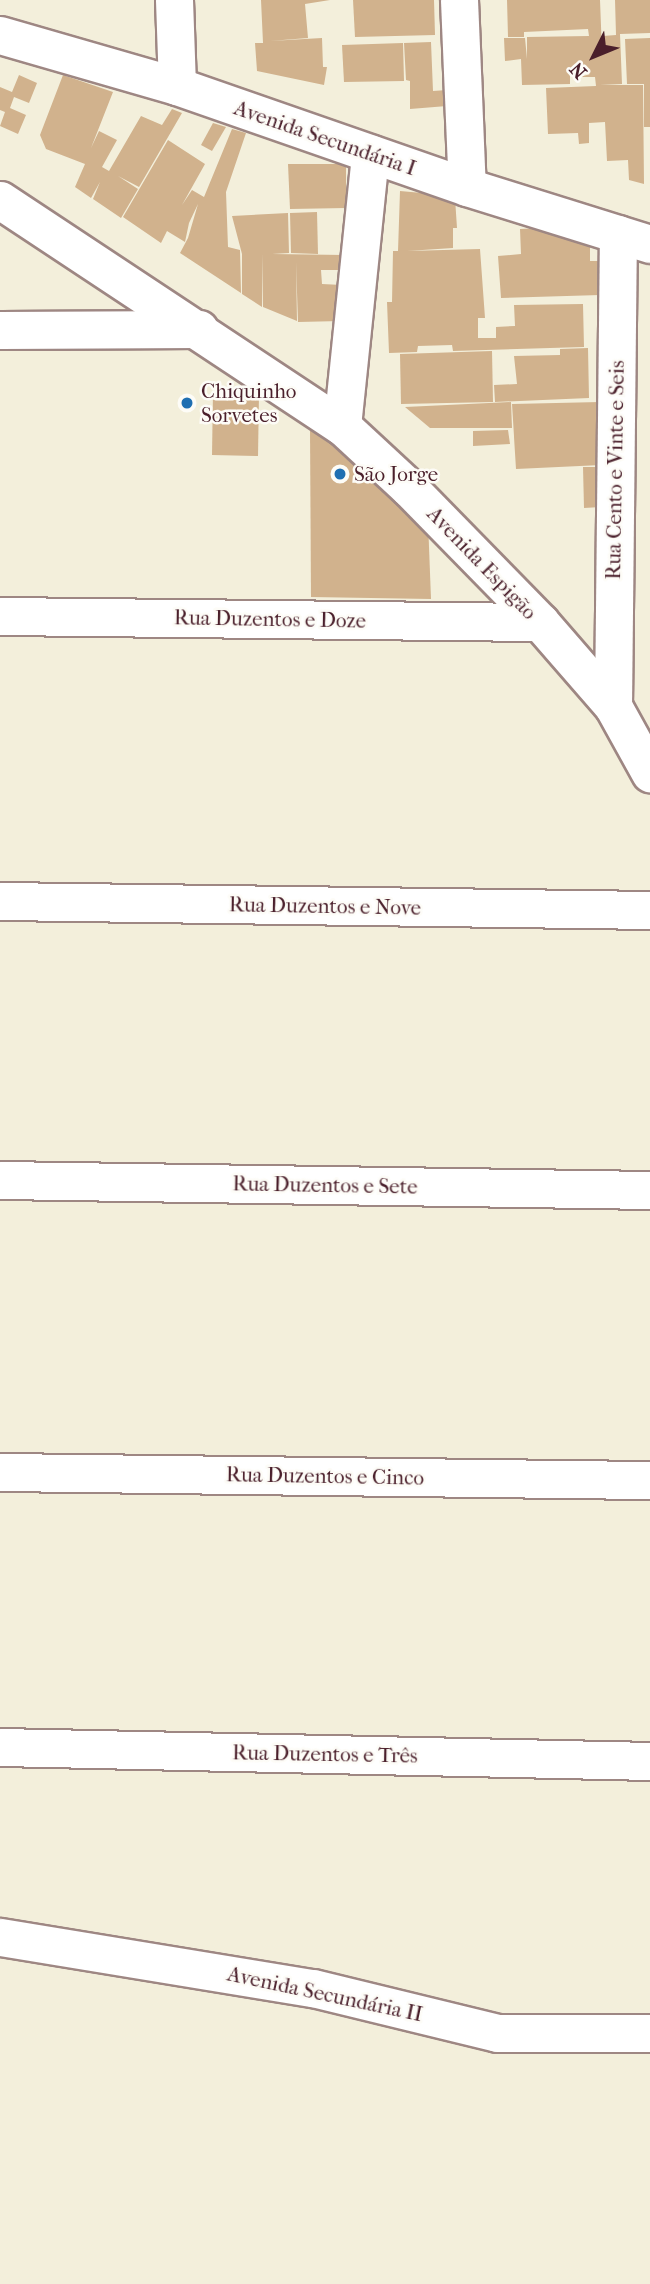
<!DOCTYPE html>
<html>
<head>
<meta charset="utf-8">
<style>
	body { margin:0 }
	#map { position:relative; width:650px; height:2284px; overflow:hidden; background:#f3efdb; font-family:"IM FELL French Canon",serif }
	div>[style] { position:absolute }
	.building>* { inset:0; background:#d1b28d }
	.roads { filter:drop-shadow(2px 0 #9e8783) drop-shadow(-2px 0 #9e8783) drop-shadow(0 2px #9e8783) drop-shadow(0 -2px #9e8783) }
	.minor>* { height:37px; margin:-18.5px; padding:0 18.5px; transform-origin:18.5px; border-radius:18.5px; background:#fff }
	.dots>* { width:19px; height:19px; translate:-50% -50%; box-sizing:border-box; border:4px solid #fdfcf7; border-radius:50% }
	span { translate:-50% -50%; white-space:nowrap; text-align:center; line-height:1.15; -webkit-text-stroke:5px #fdfcf7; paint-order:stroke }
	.street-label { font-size:21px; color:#4a1f2b }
	.poi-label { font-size:21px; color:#4a1f2b }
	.left { translate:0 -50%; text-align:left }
	.north { position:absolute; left:559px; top:21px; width:70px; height:70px; -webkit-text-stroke:5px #fdfcf7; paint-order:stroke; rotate:227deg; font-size:19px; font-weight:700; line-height:28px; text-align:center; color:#4a1f2b }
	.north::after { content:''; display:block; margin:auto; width:24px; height:32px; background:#4a1f2b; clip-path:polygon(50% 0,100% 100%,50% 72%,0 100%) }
</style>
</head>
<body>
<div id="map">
	<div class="building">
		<div style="clip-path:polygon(261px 0,330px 0,305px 4px,308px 38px,270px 41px,322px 38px,323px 67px,327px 67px,324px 85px,257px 71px,255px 43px,263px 43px)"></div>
		<div style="clip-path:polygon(353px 0,434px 0,435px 35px,355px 37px)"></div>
		<div style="clip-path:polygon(507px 0,600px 0,602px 52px,603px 36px,616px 35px,615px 0,650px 0,650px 33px,620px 34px,622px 84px,600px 85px,643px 85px,644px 184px,629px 180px,628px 160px,607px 161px,605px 122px,589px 123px,589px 143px,579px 144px,578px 133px,548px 134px,546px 88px,596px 86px,595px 77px,580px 77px,590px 74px,570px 74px,570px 84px,522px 85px,521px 59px,505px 61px,504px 38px,525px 38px,527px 59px,527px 37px,589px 36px,588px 29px,524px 32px,524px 37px,508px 37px)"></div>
		<div style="clip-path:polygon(650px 38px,650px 127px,644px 127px,644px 84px,627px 84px,625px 39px)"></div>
		<div style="clip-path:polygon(431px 42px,433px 91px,447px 90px,447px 106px,410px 109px,410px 81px,406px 80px,404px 43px)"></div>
		<div style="clip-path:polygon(403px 43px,404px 81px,344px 82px,342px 45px)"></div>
		<div style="clip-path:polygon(19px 75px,37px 83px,29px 103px,14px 97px,10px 108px,26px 115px,18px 134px,0 126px,5px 112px,0 110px,0 87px,12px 92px)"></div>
		<div style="clip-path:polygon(63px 75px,113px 92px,91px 148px,99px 131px,117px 140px,102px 167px,109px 171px,141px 116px,162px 125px,172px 109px,182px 113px,139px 187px,118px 176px,138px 189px,121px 218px,93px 199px,100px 182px,91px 198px,75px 187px,85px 164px,46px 149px,40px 135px)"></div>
		<div style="clip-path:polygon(213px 123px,226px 127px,212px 151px,201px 145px)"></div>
		<div style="clip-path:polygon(232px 129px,246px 133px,226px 192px,228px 247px,240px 250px,241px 293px,180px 253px,188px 238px,198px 204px,189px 223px,185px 242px,167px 231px,161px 243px,123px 217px,168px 140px,205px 164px,182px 205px,192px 190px,204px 197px)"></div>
		<div style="clip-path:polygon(288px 164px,346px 164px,346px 208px,290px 209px)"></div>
		<div style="clip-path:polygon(422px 187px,455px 198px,457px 228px,453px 228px,453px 248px,407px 251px,480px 249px,485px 318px,478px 318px,478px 338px,496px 338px,496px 327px,515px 326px,514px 305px,583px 304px,584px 347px,453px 351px,452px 345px,418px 346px,417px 352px,389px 353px,387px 302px,392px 302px,393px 251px,398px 251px,400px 191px,422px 193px)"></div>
		<div style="clip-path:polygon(317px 212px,318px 254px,291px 253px,290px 213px)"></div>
		<div style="clip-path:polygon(288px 213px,289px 253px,272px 254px,344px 255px,343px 270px,321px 270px,322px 284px,342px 285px,341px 321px,298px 322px,296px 262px,297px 321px,263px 307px,262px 253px,262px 307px,242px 294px,242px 254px,232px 216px)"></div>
		<div style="clip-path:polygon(541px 228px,590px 239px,590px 261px,599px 261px,600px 295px,501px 298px,498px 256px,521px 254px,520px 229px)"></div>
		<div style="clip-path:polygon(588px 348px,589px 398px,495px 402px,494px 385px,517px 384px,514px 356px,560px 355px,560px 349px)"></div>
		<div style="clip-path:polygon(492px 351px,493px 402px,401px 404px,400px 354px)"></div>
		<div style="clip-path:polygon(213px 393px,259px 394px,258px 456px,212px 455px)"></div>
		<div style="clip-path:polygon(511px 402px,512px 428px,430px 428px,405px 407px)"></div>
		<div style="clip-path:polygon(600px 402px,601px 465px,516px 469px,512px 404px)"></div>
		<div style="clip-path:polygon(310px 427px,428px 521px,431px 599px,311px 597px)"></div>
		<div style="clip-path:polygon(508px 430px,510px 444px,473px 446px,473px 431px)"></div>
		<div style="clip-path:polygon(583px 467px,601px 467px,601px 507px,584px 508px)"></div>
	</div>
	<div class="roads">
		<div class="minor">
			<div style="left:174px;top:0;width:86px;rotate:88deg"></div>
			<div style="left:459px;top:0;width:187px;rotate:87.6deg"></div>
			<div style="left:0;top:35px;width:184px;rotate:16.1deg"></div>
			<div style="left:177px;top:86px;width:307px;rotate:19.2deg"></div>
			<div style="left:467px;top:187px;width:192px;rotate:17.3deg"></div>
			<div style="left:0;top:200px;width:410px;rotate:33.5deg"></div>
			<div style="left:342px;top:426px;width:91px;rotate:42.8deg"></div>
			<div style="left:409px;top:488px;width:187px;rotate:45.6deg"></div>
			<div style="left:540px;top:622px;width:111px;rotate:49deg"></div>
			<div style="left:613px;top:706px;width:77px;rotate:61.1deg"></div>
			<div style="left:0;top:330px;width:199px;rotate:-0.3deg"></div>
			<div style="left:342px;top:426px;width:274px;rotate:-84.1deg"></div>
			<div style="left:0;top:616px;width:540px;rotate:0.64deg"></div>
			<div style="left:613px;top:706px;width:472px;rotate:-89.4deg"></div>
			<div style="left:0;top:901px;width:650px;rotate:0.79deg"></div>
			<div style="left:0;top:1180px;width:650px;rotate:0.88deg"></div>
			<div style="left:0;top:1472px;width:650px;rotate:0.71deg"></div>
			<div style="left:0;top:1747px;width:650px;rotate:1.23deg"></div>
			<div style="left:0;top:1937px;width:317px;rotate:9.3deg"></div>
			<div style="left:313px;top:1988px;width:189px;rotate:13.7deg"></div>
			<div style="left:497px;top:2033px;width:153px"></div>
		</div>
	</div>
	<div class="dots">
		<div style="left:187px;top:403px;background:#1f6fb2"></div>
		<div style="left:340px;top:474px;background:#1f6fb2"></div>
	</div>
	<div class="street-label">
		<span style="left:325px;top:138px;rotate:19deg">Avenida Secundária I</span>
		<span style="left:615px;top:470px;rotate:-89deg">Rua Cento e Vinte e Seis</span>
		<span style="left:482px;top:563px;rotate:46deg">Avenida Espigão</span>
		<span style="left:270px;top:619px;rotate:1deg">Rua Duzentos e Doze</span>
		<span style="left:325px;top:906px;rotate:1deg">Rua Duzentos e Nove</span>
		<span style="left:325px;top:1185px;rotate:1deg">Rua Duzentos e Sete</span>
		<span style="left:325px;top:1476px;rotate:1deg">Rua Duzentos e Cinco</span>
		<span style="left:325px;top:1754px;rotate:1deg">Rua Duzentos e Três</span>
		<span style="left:325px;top:1994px;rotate:12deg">Avenida Secundária II</span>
	</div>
	<div class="poi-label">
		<span class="left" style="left:201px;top:403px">Chiquinho<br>Sorvetes</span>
		<span class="left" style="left:354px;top:474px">São Jorge</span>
	</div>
	<div class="north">N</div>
</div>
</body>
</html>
